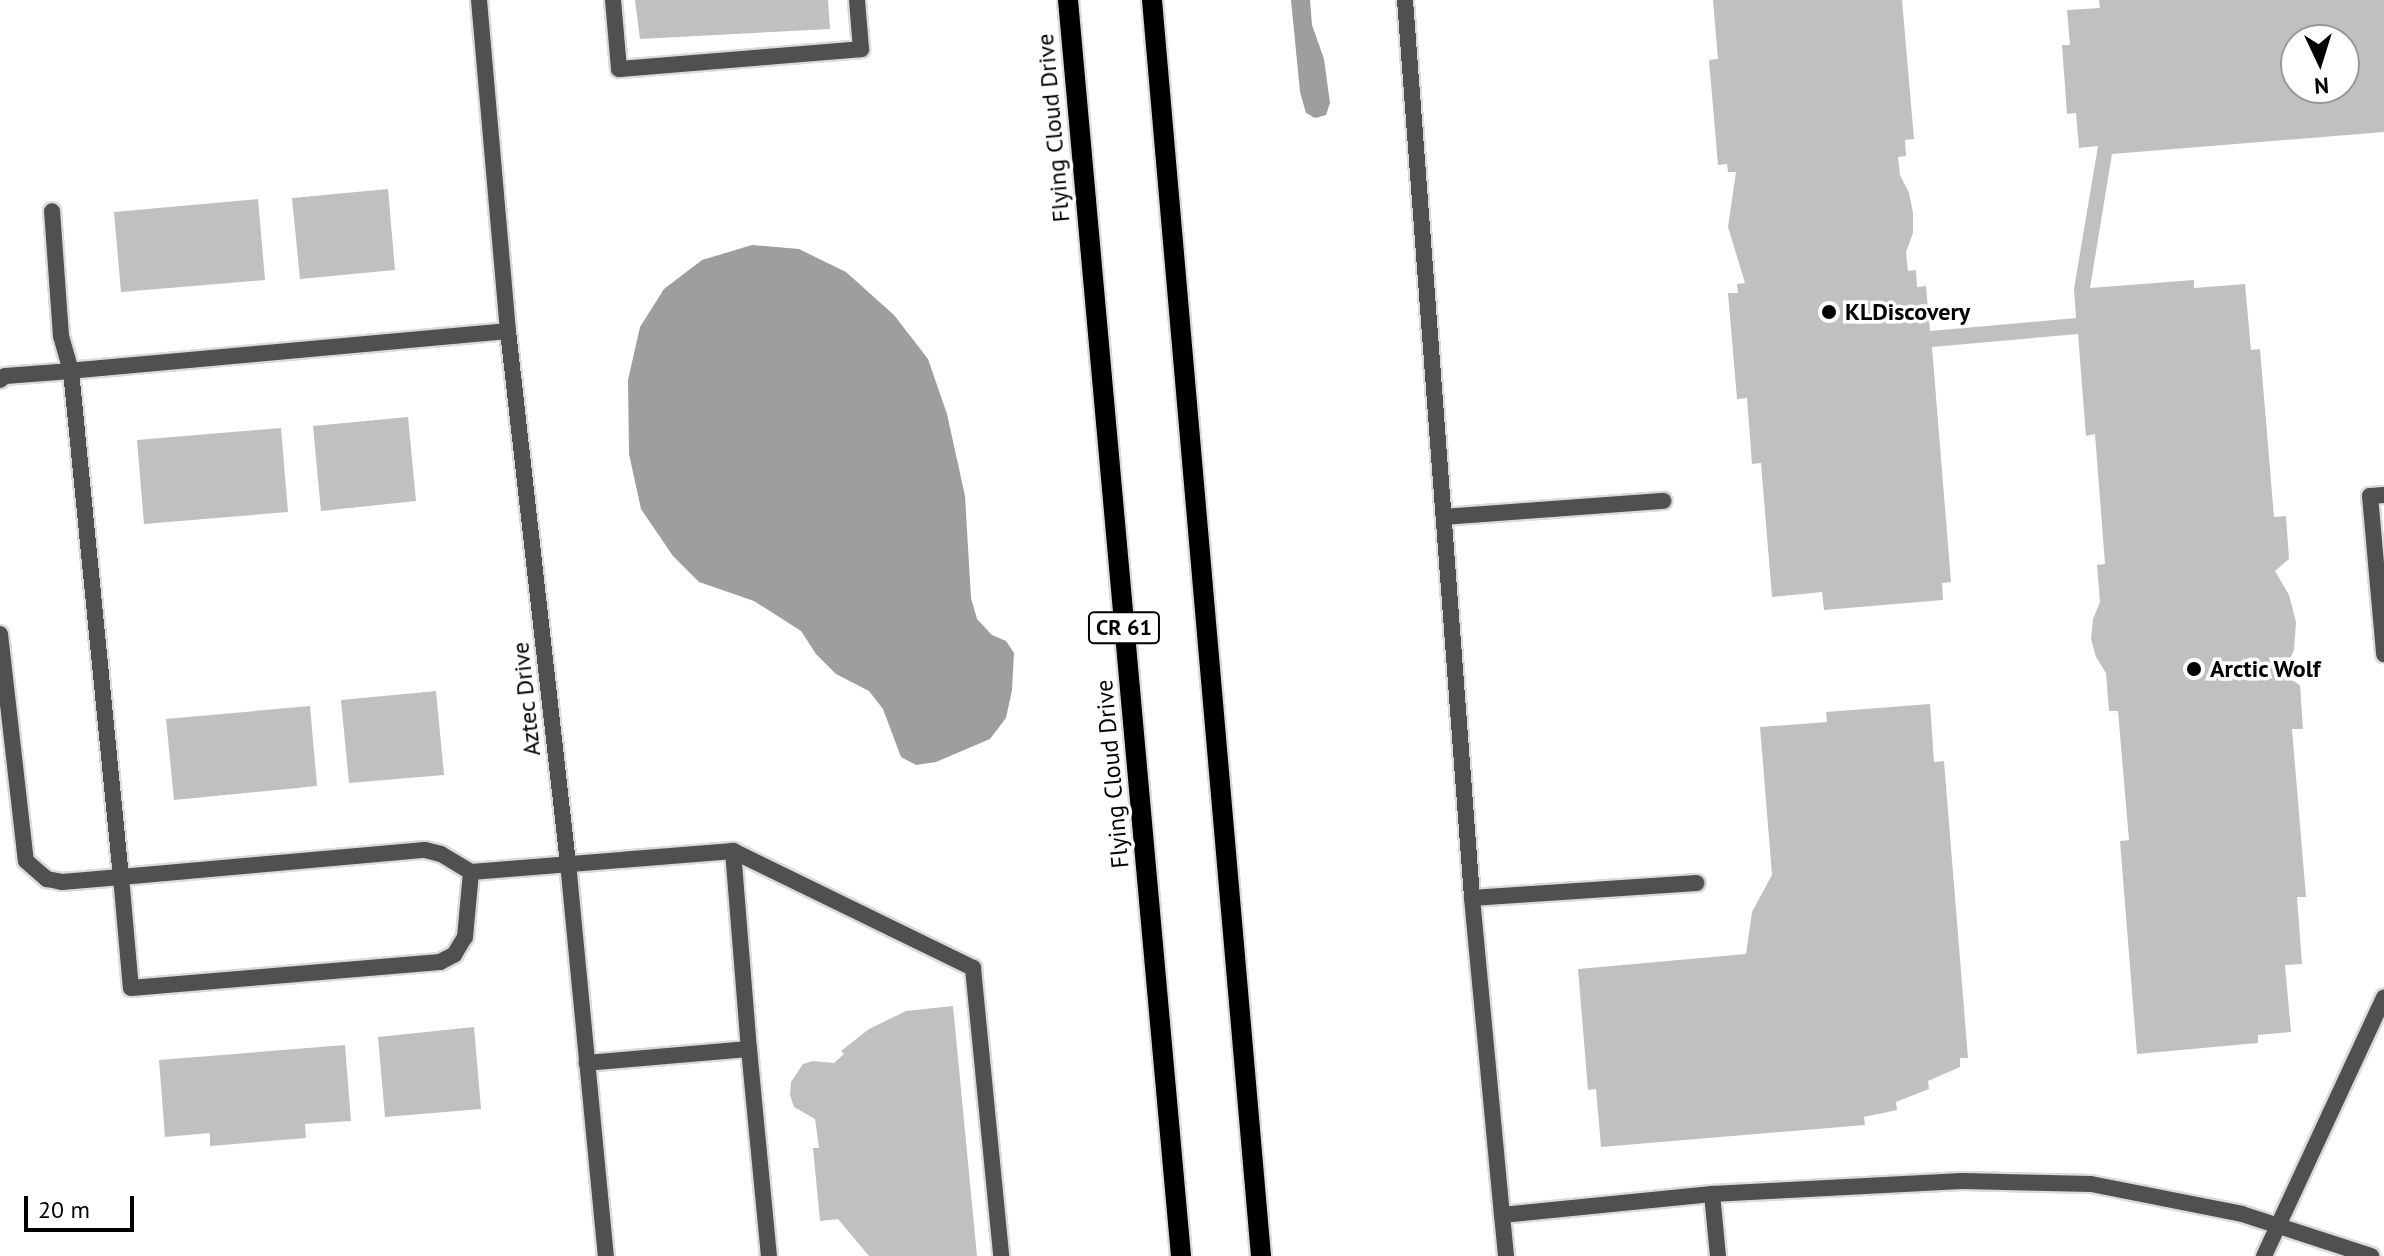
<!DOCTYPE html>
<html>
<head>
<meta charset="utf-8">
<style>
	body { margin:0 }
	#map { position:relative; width:2384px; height:1256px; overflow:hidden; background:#fff; font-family:"PT Sans",sans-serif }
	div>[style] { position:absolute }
	.water>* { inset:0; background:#9e9e9e }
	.building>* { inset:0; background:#c0c0c0 }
	.roads { filter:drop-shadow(2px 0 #dbdbdb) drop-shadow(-2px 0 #dbdbdb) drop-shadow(0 2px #dbdbdb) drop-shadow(0 -2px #dbdbdb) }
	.lane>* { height:16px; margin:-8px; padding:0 8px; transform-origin:8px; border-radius:8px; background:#505050 }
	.street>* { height:16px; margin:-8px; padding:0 8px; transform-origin:8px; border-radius:8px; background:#505050 }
	.primary>* { height:20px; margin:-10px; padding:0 10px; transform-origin:10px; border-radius:10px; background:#000 }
	.dots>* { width:22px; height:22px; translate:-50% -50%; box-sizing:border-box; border:4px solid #fff; border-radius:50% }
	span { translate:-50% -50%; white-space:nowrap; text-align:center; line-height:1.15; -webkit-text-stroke:7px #fff; paint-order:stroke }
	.shield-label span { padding:2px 6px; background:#fff; border:2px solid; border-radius:6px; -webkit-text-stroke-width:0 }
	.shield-label { font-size:22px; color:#000; font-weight:700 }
	.street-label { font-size:24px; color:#000 }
	.poi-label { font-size:24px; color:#000; font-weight:700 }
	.left { translate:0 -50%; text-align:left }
	.north { position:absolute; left:2280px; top:24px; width:80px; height:80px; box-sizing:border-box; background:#fff; border:2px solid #999; border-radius:50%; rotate:176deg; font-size:22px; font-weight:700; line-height:32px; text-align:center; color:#000 }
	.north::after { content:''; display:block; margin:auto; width:28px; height:36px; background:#000; clip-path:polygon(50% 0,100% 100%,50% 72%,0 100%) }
	.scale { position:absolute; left:24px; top:1196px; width:110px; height:36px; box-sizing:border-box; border:4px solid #000; border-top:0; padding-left:10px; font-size:24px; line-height:28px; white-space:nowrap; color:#000; -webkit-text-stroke:6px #fff; paint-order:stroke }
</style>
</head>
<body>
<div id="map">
	<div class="water">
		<div style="clip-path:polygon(1291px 0,1310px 0,1312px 25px,1324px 59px,1330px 103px,1326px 115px,1315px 118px,1306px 113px,1300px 92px)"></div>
		<div style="clip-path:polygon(752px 245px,799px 249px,846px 272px,894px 315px,928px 359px,947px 414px,965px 496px,971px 598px,977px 619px,992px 635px,1006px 641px,1014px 653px,1012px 690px,1006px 718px,990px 739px,936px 762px,916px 765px,901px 757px,883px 709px,869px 691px,836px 674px,816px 654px,801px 631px,754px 601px,699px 582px,673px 556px,641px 509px,629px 454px,628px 380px,640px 327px,664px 289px,702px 260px)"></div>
	</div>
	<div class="building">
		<div style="clip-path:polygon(635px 0,828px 0,830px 29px,640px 39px)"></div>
		<div style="clip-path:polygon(evenodd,1713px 0,1902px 0,1914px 139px,1905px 140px,1906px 156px,1898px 157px,1900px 175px,1909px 193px,1913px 213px,1913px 233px,1906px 252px,1908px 271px,1916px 270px,1917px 287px,1926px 286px,1930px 331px,2076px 318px,2074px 289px,2098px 146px,2079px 148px,2076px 113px,2067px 114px,2062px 45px,2070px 45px,2067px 10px,2100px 8px,2099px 0,2384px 0,2384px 132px,2112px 154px,2090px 288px,2194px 280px,2194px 288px,2245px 284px,2251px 350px,2260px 349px,2274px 517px,2286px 516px,2289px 559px,2275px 571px,2289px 595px,2296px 622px,2294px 650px,2283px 675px,2300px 685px,2303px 729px,2292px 729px,2306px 897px,2297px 897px,2302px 964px,2285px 965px,2291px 1032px,2258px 1035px,2258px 1043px,2137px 1054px,2120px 841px,2129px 840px,2118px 711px,2109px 711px,2106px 673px,2096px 657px,2091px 639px,2093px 619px,2100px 602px,2097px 565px,2105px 564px,2095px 434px,2086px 436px,2078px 334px,1932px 347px,1951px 582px,1942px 583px,1943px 600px,1824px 610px,1822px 592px,1772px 597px,1761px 463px,1752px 464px,1747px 398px,1737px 399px,1728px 293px,1738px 293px,1737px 284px,1745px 283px,1728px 227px,1736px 172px,1728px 172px,1727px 164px,1718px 165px,1709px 60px,1718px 59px,1713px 0,2296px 40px,2344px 40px,2344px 88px,2296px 88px,2296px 40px)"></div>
		<div style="clip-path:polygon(388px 189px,395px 270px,300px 279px,292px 198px)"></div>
		<div style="clip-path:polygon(258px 199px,265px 280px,121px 292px,114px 212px)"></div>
		<div style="clip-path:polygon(408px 417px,416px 501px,321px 511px,313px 426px)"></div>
		<div style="clip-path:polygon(281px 428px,288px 512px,144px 524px,137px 440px)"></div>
		<div style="clip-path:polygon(436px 691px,444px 775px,349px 783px,341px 700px)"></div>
		<div style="clip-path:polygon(1930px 704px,1934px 762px,1944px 761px,1968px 1058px,1960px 1058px,1960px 1067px,1928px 1081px,1929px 1089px,1896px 1102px,1897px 1110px,1864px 1117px,1865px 1125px,1601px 1147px,1596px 1089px,1588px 1090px,1578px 969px,1746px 954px,1752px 912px,1772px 875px,1760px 727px,1827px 722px,1826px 712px)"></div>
		<div style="clip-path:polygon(310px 706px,317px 786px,174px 800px,166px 719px)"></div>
		<div style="clip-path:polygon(953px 1006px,977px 1256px,869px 1256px,838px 1219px,820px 1221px,813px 1148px,819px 1148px,815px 1119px,794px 1107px,790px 1095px,791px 1082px,803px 1064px,813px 1061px,834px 1063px,844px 1054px,841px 1051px,869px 1029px,906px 1011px)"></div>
		<div style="clip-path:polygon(474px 1027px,481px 1109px,385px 1117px,378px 1037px)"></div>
		<div style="clip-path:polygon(345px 1045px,351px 1121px,305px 1124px,306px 1138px,210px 1146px,210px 1133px,165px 1137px,159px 1060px)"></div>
	</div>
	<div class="roads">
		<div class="lane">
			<div style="left:613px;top:0;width:69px;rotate:85deg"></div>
			<div style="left:619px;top:69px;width:243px;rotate:-4.7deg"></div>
			<div style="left:861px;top:49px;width:49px;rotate:-94.7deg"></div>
			<div style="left:1405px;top:0;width:900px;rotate:85.73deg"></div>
			<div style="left:1472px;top:898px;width:318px;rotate:84.6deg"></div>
			<div style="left:1502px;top:1215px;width:211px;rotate:-5.7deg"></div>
			<div style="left:1712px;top:1194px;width:250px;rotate:-3deg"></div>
			<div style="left:1962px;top:1181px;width:129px;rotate:1.3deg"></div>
			<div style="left:2091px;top:1184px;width:154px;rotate:11.2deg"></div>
			<div style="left:2242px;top:1214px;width:136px;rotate:18deg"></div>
			<div style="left:508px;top:331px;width:439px;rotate:174.8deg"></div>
			<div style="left:71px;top:371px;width:508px;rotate:84.36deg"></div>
			<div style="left:121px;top:877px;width:305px;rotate:-5.1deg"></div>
			<div style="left:425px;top:850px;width:16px;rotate:14deg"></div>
			<div style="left:441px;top:854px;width:35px;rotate:31deg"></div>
			<div style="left:471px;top:872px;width:263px;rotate:-4.6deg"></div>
			<div style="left:733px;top:851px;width:199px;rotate:85.4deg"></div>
			<div style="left:749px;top:1049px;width:163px;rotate:175.1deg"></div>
			<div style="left:0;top:380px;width:6px;rotate:-39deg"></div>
			<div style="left:5px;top:376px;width:66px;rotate:-4.3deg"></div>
			<div style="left:71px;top:371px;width:36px;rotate:-106deg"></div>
			<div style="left:61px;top:336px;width:125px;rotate:-94.1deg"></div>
			<div style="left:2384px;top:495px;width:14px;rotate:176deg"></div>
			<div style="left:2370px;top:496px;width:159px;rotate:84.9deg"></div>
			<div style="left:1444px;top:517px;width:220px;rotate:-4.2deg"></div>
			<div style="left:0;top:634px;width:228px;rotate:83.5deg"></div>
			<div style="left:26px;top:861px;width:28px;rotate:41deg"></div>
			<div style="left:47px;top:879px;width:15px;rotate:11deg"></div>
			<div style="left:62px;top:882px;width:59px;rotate:-4.8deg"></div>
			<div style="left:121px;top:877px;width:111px;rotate:84.9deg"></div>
			<div style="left:131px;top:988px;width:310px;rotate:-4.8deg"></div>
			<div style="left:440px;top:962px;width:16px;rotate:-27deg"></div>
			<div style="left:454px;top:955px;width:21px;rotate:-59deg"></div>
			<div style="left:465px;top:937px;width:65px;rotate:-84.7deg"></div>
			<div style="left:733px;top:851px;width:267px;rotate:26deg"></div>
			<div style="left:973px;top:968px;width:289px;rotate:84.4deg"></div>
			<div style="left:1472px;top:898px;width:225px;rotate:-3.8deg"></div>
			<div style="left:749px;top:1049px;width:208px;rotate:84.5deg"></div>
			<div style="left:1712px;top:1194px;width:62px;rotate:84.5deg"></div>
			<div style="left:1502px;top:1215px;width:41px;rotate:84.4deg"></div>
			<div style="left:2264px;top:1256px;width:285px;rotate:-65.1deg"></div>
		</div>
		<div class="street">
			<div style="left:479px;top:0;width:332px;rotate:85deg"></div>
			<div style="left:508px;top:331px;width:535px;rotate:83.57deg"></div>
			<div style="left:568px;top:863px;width:395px;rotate:84.5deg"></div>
		</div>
		<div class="primary">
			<div style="left:1068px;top:0;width:1261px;rotate:84.86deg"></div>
			<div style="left:1152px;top:0;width:1261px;rotate:85.04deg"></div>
		</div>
	</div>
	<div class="dots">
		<div style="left:1829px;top:312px;background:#000"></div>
		<div style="left:2194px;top:669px;background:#000"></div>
	</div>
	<div class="shield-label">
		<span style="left:1124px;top:628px">CR 61</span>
	</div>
	<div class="street-label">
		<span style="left:1053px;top:128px;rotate:-95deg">Flying Cloud Drive</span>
		<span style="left:526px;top:699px;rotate:-96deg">Aztec Drive</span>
		<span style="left:1112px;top:774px;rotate:-95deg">Flying Cloud Drive</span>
	</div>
	<div class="poi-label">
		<span class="left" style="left:1845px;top:312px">KLDiscovery</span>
		<span class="left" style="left:2210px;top:669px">Arctic Wolf</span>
	</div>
	<div class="north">N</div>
	<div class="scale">20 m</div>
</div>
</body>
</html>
